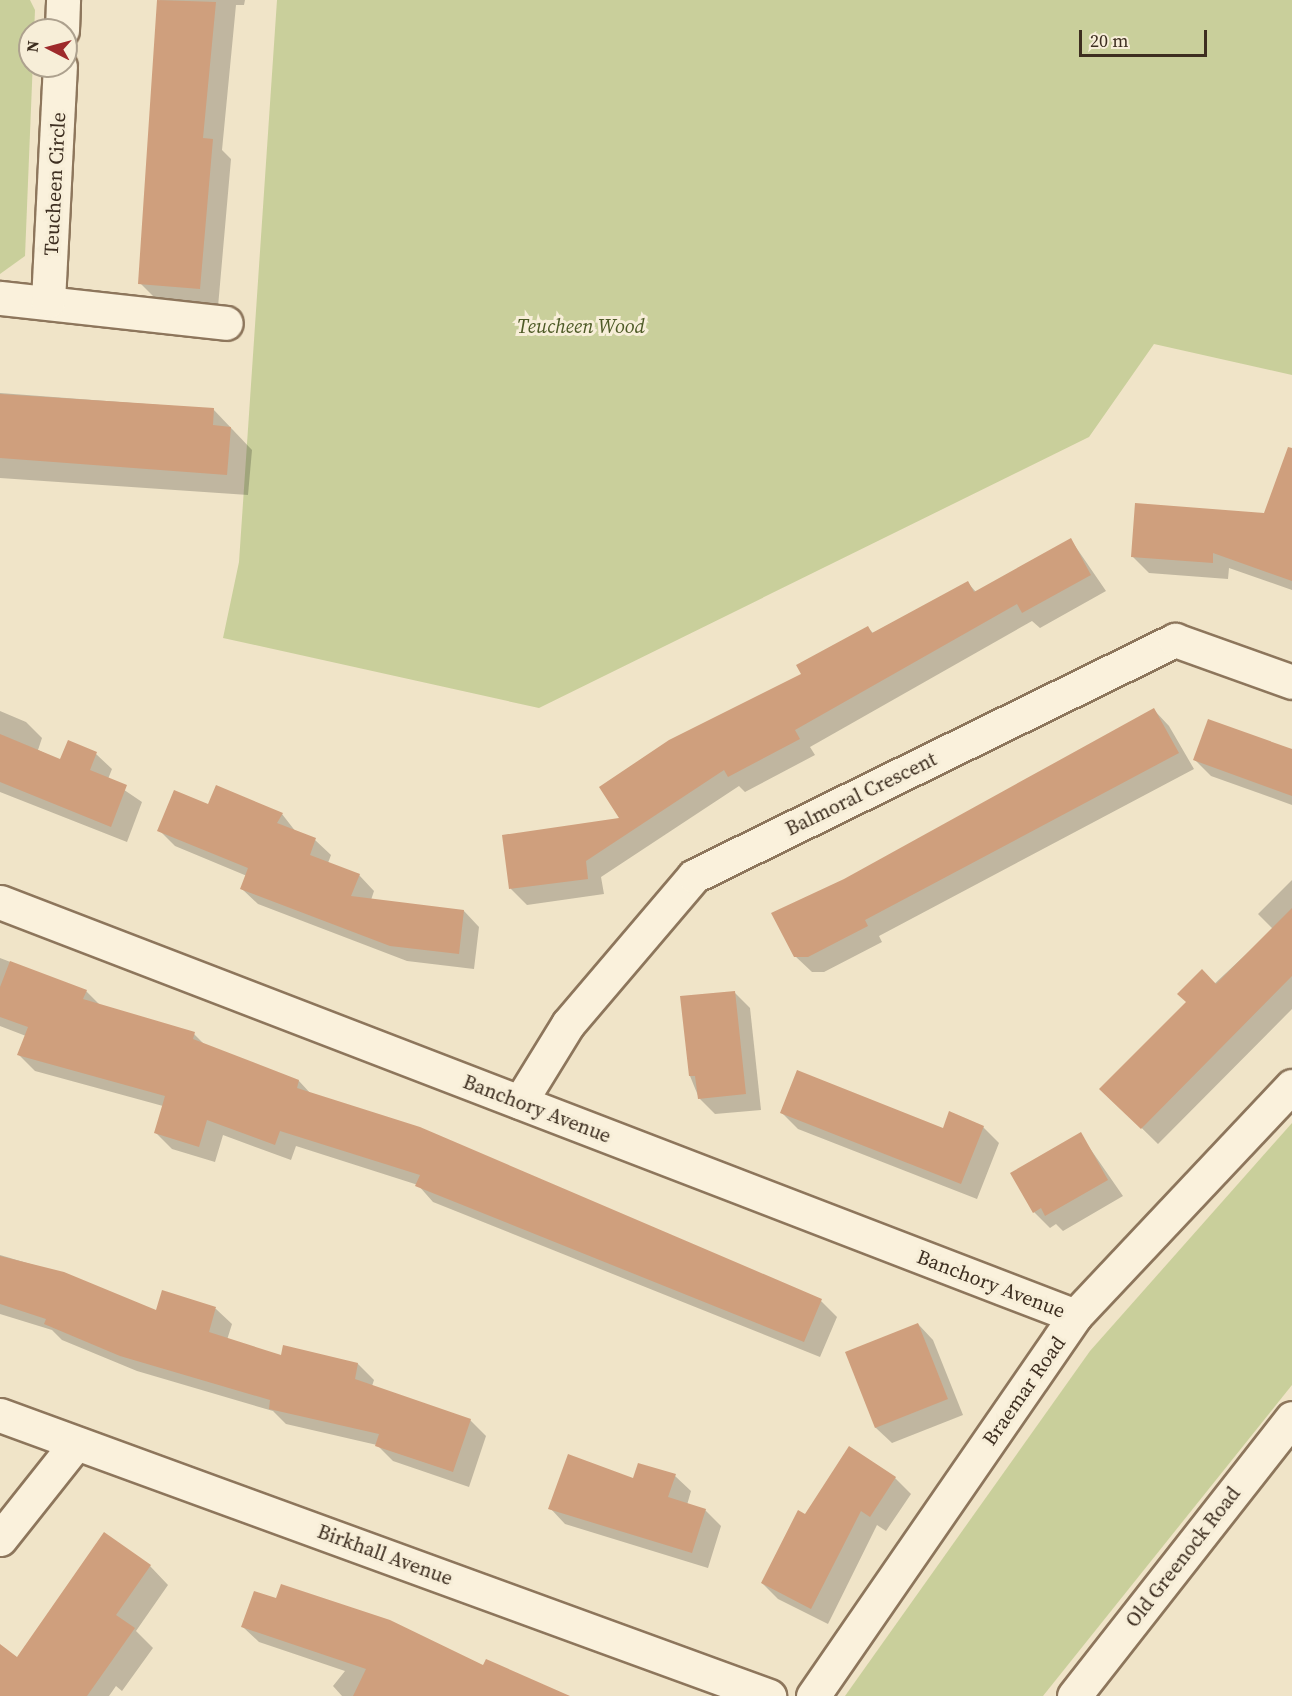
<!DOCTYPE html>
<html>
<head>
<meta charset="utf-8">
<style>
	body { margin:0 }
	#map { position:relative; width:1292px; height:1696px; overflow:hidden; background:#f0e4c8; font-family:"Source Serif 4",serif }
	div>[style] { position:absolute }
	.green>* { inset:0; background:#c9cf9b }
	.shadow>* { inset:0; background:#0003 }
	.building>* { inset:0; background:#cf9f7d }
	.roads { filter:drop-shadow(2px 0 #8d765c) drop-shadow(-2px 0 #8d765c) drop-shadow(0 2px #8d765c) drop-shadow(0 -2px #8d765c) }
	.minor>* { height:33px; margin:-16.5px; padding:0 16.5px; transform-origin:16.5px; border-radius:16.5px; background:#faf1dc }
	span { translate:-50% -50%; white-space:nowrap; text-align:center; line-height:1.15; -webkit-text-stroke:6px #f7eed8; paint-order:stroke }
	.street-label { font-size:20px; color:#3d2e20 }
	.park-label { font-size:20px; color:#4d5a26; font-style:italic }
	.north { position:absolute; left:18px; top:18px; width:60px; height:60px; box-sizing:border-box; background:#f7eed8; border:2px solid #ada18e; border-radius:50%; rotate:276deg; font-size:16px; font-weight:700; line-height:24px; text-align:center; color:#3d2e20 }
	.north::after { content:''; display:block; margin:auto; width:21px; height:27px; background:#9e2a2b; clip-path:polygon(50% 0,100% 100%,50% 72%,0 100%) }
	.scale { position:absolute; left:1079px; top:30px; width:128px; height:27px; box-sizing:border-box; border:3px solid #3d2e20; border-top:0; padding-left:8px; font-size:18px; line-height:21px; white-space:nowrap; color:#3d2e20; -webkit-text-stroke:4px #f7eed8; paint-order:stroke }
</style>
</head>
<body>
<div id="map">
	<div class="green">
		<div style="clip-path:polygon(0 0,30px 0,35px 10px,25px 256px,0 274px)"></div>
		<div style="clip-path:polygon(277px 0,1292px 0,1292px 375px,1154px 344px,1089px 437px,539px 708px,223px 638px,239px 562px)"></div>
		<div style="clip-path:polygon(1292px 1123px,1292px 1385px,1043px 1696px,845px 1696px,1090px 1351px)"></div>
	</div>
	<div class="shadow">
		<div style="clip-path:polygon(160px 0,245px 0,244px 5px,236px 5px,222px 150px,231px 159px,218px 307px,159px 302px,140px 283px)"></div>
		<div style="clip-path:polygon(0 393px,213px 409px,252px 450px,248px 495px,0 478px)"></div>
		<div style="clip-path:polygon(1292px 504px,1292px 590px,1229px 568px,1228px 579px,1149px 573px,1133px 557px)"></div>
		<div style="clip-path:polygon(1071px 540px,1106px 591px,1040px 628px,1032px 621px,810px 747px,815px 755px,745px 792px,739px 786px,601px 877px,604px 894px,527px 905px,511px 889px,503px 836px,622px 819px,868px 628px,873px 633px,968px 583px,976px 592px)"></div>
		<div style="clip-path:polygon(1154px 710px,1169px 726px,1194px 769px,879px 936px,882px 942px,824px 972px,812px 972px,795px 956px,844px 881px)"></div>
		<div style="clip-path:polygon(0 711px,26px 722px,42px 738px,38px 750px,61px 761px,96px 754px,112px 769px,108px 779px,142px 802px,127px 842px,0 792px)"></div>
		<div style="clip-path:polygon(1292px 751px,1292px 805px,1211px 776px,1195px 760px)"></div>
		<div style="clip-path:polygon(209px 806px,282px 814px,296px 832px,315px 840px,331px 855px,328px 863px,359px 875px,374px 891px,371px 900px,464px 911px,479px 927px,474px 969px,407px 961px,258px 904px,242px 889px,247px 876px,175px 846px,159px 830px)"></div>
		<div style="clip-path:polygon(1292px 880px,1292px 1009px,1158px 1144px,1102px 1089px,1273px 929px,1258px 914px)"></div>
		<div style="clip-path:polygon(0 958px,86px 991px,101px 1006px,194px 1034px,206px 1046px,299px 1081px,311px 1094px,821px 1301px,837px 1317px,820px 1357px,433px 1202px,418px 1185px,296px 1146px,291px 1160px,223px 1135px,215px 1162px,172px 1149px,156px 1133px,163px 1106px,35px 1071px,19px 1055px,26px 1036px,0 1026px)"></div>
		<div style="clip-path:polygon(734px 992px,750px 1008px,761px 1110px,715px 1114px,699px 1098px,690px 1076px)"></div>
		<div style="clip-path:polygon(782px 1113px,944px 1130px,983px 1127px,999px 1143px,977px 1199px,798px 1129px)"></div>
		<div style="clip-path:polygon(1080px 1134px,1123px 1196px,1063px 1231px,1056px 1224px,1050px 1228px,1034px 1212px)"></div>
		<div style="clip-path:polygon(0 1255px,64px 1274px,157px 1312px,216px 1309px,232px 1324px,227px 1340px,282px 1357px,358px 1364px,374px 1380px,372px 1386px,470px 1420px,486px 1436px,469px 1487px,393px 1461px,377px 1445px,286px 1424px,273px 1411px,137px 1371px,62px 1340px,52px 1330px,0 1314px)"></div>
		<div style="clip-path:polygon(918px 1324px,933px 1340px,963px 1415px,892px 1443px,876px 1428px,847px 1352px)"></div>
		<div style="clip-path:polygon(675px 1476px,691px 1491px,687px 1505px,705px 1510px,721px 1526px,708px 1568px,565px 1524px,550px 1508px,634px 1480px)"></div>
		<div style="clip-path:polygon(895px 1478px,911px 1494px,886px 1531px,877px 1525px,828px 1624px,778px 1599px,762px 1583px,806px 1516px)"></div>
		<div style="clip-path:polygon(150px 1566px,168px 1585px,136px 1631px,153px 1648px,122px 1691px,116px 1686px,109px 1696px,0 1696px,0 1665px,17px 1659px)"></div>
		<div style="clip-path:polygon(243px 1627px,484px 1667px,555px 1696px,342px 1696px,333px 1686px,345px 1671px,259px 1642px)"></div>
	</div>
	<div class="building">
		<div style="clip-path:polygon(157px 0,216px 2px,203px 138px,213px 139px,200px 289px,138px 284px)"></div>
		<div style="clip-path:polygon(0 394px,214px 408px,213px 425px,231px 427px,227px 475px,0 458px)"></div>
		<div style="clip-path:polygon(1288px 447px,1292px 448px,1292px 581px,1213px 553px,1213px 563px,1131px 557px,1135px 503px,1264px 513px)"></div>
		<div style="clip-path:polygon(1071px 538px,1091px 575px,1022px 613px,1017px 604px,795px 730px,800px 739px,728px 777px,724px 770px,586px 861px,588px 879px,509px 889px,502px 835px,619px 818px,599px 787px,669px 740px,801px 674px,796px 665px,868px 626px,872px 633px,968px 581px,974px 592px)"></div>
		<div style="clip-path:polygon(1154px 708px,1179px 753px,865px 920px,868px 926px,808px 957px,794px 957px,771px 913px,844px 879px)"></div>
		<div style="clip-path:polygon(1208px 719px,1292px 749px,1292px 796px,1193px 760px)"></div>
		<div style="clip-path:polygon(0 734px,60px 759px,68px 740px,97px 752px,90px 770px,127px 785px,111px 827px,0 782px)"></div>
		<div style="clip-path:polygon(216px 785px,283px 813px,277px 823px,316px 838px,310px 855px,360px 874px,351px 896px,464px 910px,459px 954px,390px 946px,240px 889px,248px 868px,157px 831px,174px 790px,208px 804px)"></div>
		<div style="clip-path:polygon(1292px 908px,1292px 976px,1141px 1129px,1099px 1089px,1186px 1002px,1177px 994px,1202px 969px,1216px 984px)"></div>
		<div style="clip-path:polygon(10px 961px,87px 990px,83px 999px,195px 1032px,193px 1039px,299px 1080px,297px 1088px,420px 1127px,822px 1299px,804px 1342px,415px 1186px,420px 1175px,280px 1131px,275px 1145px,207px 1120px,199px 1147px,154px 1133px,165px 1096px,17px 1055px,28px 1027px,0 1017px,0 987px)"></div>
		<div style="clip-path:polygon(735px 991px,746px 1094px,698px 1099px,695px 1076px,689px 1076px,680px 996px)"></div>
		<div style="clip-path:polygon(797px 1070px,943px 1128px,949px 1111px,984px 1126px,961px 1184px,780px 1113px)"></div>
		<div style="clip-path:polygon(1081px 1132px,1108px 1180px,1045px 1216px,1041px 1208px,1033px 1213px,1010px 1173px)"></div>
		<div style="clip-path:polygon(0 1256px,64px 1272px,156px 1310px,162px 1290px,216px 1307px,209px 1332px,281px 1355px,283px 1345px,358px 1363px,355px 1379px,471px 1419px,453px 1472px,375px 1446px,379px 1434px,269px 1409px,270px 1400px,120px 1356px,44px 1324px,46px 1319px,0 1304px)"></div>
		<div style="clip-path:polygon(918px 1323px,948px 1399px,875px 1428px,845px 1352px)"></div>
		<div style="clip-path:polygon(849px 1446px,896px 1477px,870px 1517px,861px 1511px,811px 1609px,761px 1583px,798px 1510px,805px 1514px)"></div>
		<div style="clip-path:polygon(568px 1454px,633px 1478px,638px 1463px,676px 1474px,668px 1497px,706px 1509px,692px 1553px,548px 1509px)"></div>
		<div style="clip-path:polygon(104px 1532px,151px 1565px,116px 1615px,135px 1628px,87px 1696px,0 1696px,0 1644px,17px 1657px)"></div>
		<div style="clip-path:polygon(281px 1584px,390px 1620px,483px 1665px,486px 1659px,570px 1696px,353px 1696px,366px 1669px,241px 1627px,254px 1591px,276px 1598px)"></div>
	</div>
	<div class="roads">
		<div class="minor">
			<div style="left:62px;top:30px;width:30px;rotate:-88deg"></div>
			<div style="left:0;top:298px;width:227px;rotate:6.3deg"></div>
			<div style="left:48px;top:301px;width:235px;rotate:-87.1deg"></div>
			<div style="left:0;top:902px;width:1152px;rotate:21.06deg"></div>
			<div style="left:520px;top:1102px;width:92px;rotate:-58.4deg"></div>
			<div style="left:568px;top:1024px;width:194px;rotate:-49.6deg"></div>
			<div style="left:694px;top:876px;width:536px;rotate:-26.13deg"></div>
			<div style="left:1175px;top:640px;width:124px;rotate:19.7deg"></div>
			<div style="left:0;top:1415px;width:819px;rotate:20.07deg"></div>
			<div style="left:0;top:1539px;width:122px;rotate:-51.6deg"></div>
			<div style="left:813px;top:1696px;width:462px;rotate:-55.4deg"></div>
			<div style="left:1075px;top:1316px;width:316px;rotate:-46.7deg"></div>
			<div style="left:1074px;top:1696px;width:353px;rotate:-51.9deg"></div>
		</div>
	</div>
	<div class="street-label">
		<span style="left:55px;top:184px;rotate:-87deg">Teucheen Circle</span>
		<span style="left:861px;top:794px;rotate:-26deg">Balmoral Crescent</span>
		<span style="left:537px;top:1109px;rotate:21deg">Banchory Avenue</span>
		<span style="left:991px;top:1284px;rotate:21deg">Banchory Avenue</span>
		<span style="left:1024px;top:1391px;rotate:-55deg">Braemar Road</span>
		<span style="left:385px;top:1555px;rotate:20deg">Birkhall Avenue</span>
		<span style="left:1183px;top:1557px;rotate:-52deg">Old Greenock Road</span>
	</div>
	<div class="park-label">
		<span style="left:581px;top:326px">Teucheen Wood</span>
	</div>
	<div class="north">N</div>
	<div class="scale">20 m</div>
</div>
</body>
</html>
